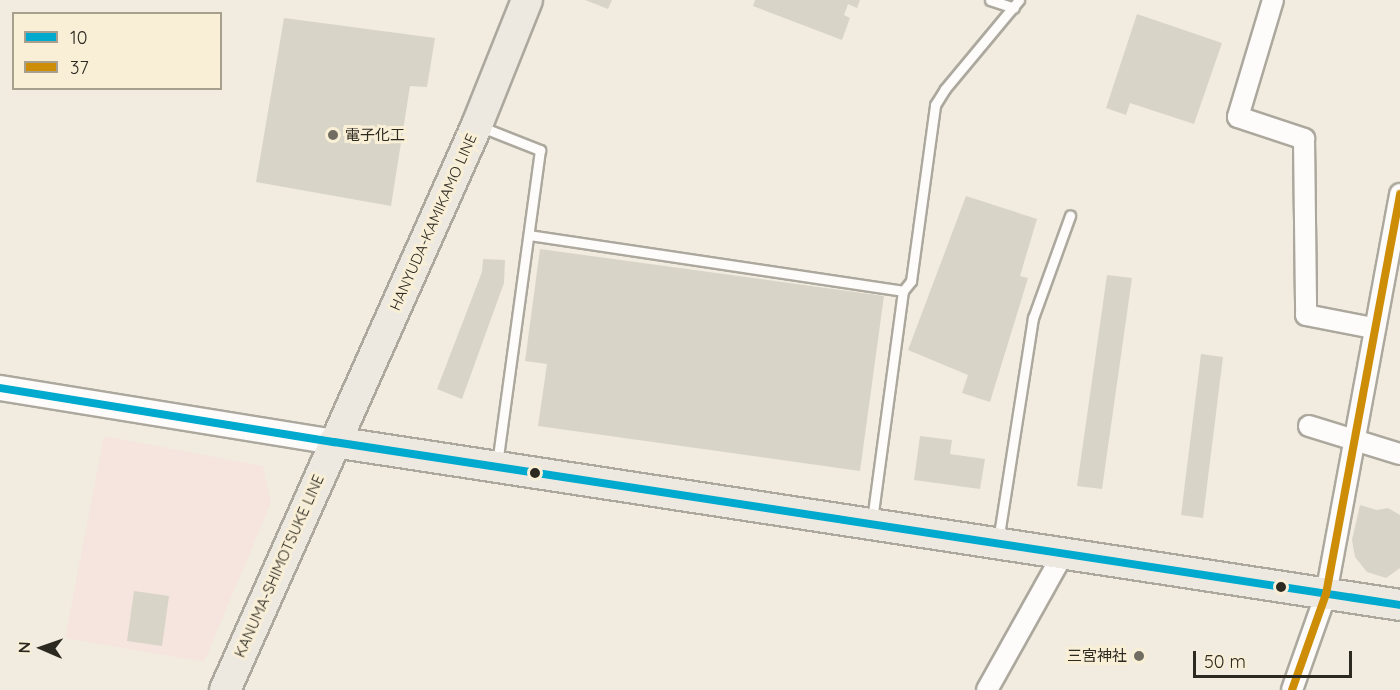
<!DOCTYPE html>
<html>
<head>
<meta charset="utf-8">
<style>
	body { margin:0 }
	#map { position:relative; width:1400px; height:690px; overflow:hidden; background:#f1ecdf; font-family:Quicksand,"Noto Sans JP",sans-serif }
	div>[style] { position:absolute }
	.commercial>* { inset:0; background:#f6e5de }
	.building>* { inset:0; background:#d8d4c7 }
	.roads { filter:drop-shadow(2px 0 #aca89e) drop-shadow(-2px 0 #aca89e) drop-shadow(0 2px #aca89e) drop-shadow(0 -2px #aca89e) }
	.service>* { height:9px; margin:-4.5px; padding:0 4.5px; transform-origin:4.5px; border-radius:4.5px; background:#fdfcfa }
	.minor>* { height:20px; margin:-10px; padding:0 10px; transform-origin:10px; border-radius:10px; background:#fdfcfa }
	.tertiary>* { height:24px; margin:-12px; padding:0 12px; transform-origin:12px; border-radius:12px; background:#fdfcfa }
	.primary>* { height:30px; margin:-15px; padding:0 15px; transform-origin:15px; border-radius:15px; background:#ede9e1 }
	.bus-1>* { height:8px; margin:-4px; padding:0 4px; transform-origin:4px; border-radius:4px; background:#00a9ce }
	.bus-2>* { height:8px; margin:-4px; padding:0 4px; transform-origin:4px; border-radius:4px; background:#ce8d06 }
	.dots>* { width:16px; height:16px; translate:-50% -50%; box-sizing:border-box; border:3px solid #f9efd7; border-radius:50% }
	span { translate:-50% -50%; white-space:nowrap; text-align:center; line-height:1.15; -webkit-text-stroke:6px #f9efd7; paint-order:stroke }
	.poi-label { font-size:15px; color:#2c2920 }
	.left { translate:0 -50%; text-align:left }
	.right { translate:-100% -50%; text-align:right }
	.street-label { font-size:15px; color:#2c2920 }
	.legend { position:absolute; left:12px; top:12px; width:210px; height:78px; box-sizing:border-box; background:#f9efd7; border:2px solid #a7a08e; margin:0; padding:8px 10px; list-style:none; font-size:18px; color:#2c2920 }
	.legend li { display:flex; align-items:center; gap:12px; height:30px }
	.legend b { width:30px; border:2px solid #a7a08e }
	.north { position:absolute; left:12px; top:618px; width:60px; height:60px; -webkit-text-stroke:4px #f9efd7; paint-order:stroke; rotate:272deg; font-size:16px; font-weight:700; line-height:24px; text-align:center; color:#2c2920 }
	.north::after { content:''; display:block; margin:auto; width:21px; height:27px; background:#2c2920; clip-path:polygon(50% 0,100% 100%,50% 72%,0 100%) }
	.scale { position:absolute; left:1193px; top:651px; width:159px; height:27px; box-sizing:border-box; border:3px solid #2c2920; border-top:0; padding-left:8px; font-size:18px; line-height:21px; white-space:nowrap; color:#2c2920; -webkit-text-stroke:4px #f9efd7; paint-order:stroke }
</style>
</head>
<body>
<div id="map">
	<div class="commercial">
		<div style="clip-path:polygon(104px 436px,263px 466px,271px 503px,204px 662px,65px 638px)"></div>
	</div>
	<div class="building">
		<div style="clip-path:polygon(585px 0,612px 0,608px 9px)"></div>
		<div style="clip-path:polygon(755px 0,860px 0,857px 8px,848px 4px,844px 15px,850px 18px,842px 40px,753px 6px)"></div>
		<div style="clip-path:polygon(1137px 14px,1222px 43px,1194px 124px,1130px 103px,1126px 115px,1106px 108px)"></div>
		<div style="clip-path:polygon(284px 18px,435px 38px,427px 87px,410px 86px,391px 206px,256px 182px)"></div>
		<div style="clip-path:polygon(966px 196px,1037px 219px,1020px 276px,1028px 278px,990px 402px,962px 393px,968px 375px,908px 350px)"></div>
		<div style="clip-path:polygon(540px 249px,884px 296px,860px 471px,538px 426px,547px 364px,525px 361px)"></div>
		<div style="clip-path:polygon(483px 259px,505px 260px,504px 283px,462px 399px,437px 389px,482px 272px)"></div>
		<div style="clip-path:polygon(1107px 275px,1132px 278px,1102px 489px,1077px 486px)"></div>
		<div style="clip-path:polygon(1201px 354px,1223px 357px,1203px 518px,1181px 515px)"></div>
		<div style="clip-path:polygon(920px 436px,952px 440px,950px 454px,985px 459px,980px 489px,914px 480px)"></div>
		<div style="clip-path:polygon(1360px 505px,1377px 510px,1388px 508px,1400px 515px,1400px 568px,1386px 578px,1367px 572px,1355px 557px,1352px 540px)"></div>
		<div style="clip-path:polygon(134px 591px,169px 596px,162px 646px,127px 641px)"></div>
	</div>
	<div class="roads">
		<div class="service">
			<div style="left:990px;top:0;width:25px;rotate:18deg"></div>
			<div style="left:479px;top:126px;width:66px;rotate:21.5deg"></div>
			<div style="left:540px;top:150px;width:317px;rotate:97.8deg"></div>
			<div style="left:529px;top:235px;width:378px;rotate:8.5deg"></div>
			<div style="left:872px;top:520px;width:231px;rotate:-82.3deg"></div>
			<div style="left:903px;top:291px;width:13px;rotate:-51deg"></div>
			<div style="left:911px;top:281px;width:178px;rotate:-82.2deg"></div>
			<div style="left:935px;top:105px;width:19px;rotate:-58deg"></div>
			<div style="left:945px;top:89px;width:116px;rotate:-50.3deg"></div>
			<div style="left:998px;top:541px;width:226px;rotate:-81.1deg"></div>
			<div style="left:1033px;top:318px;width:109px;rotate:-70.1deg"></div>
		</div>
		<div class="minor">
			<div style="left:1273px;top:0;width:122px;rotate:106.7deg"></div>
			<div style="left:1238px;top:117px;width:70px;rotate:18.4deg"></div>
			<div style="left:1304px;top:139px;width:176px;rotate:89.3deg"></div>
			<div style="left:1306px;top:315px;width:68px;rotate:11deg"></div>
			<div style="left:1309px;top:426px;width:95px;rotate:17.1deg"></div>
			<div style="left:987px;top:690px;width:156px;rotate:-60.8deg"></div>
			<div style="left:1292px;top:690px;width:102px;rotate:-70.5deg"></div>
			<div style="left:1326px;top:594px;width:407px;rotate:-79.5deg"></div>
		</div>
		<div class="tertiary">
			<div style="left:0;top:388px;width:338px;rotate:9.2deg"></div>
		</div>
		<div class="primary">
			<div style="left:334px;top:442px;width:1078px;rotate:8.69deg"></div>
			<div style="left:225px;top:690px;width:619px;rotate:-65.96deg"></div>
			<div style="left:477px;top:125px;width:135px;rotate:-68.2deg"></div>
		</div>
	</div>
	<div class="bus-1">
		<div style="left:0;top:388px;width:338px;rotate:9.2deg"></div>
		<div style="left:334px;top:442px;width:1078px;rotate:8.69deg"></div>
	</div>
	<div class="bus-2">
		<div style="left:1292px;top:690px;width:102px;rotate:-70.5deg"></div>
		<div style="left:1326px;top:594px;width:407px;rotate:-79.5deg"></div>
	</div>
	<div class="dots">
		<div style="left:333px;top:135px;background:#716d63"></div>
		<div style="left:535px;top:473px;background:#2c2920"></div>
		<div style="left:1281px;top:587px;background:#2c2920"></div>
		<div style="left:1139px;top:656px;background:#716d63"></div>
	</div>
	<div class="poi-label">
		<span class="left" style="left:345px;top:135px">電子化工</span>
		<span class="right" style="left:1127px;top:656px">三宮神社</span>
	</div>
	<div class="street-label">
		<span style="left:433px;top:222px;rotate:-66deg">HANYUDA-KAMIKAMO LINE</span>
		<span style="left:279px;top:566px;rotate:-66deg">KANUMA-SHIMOTSUKE LINE</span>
	</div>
	<ul class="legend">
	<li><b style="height:8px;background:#00a9ce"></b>10</li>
	<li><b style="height:8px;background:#ce8d06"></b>37</li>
	</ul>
	<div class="north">N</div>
	<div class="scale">50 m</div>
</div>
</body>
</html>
